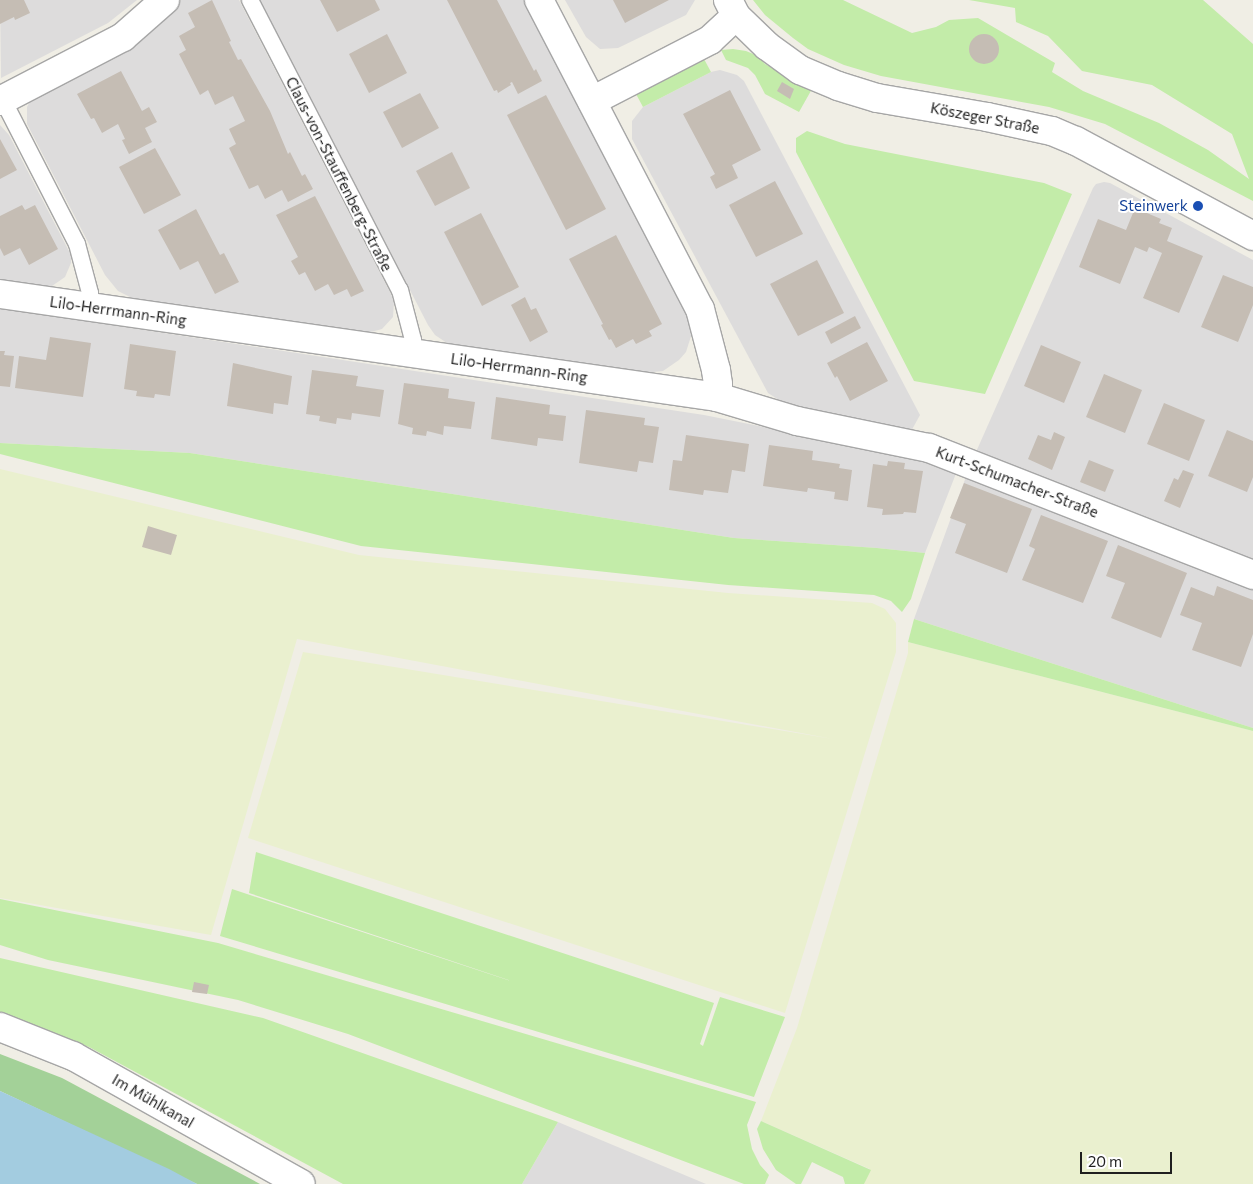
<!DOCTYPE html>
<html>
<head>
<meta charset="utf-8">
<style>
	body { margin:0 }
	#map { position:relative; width:1253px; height:1184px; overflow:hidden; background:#f0eee5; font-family:Commissioner,sans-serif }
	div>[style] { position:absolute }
	.residential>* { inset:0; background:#dddcdc }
	.farmland>* { inset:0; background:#eaf0cf }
	.grass>* { inset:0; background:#c3eca9 }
	.forest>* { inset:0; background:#a3d198 }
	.water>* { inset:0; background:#a3cce0 }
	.building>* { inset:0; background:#c5bdb4 }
	.round { border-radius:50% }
	.roads { filter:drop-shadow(1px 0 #a6a6a6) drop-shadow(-1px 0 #a6a6a6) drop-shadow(0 1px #a6a6a6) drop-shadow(0 -1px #a6a6a6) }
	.service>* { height:16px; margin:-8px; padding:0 8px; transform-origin:8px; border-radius:8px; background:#fff }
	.minor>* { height:28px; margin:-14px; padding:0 14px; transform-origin:14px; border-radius:14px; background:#fff }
	.tertiary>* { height:28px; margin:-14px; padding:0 14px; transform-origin:14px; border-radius:14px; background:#fff }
	.dots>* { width:14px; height:14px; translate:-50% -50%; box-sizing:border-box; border:2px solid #fff; border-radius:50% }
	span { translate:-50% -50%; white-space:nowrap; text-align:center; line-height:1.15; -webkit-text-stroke:4px #fff; paint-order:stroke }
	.street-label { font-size:15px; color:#1f1f1f }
	.transit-label { font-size:15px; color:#164399 }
	.right { translate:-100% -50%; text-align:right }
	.scale { position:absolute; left:1080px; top:1152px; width:92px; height:22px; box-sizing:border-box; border:2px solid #1f1f1f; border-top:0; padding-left:6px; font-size:15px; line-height:18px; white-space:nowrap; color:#1f1f1f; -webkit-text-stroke:4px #fff; paint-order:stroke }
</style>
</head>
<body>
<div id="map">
	<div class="residential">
		<div style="clip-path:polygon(0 0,137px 0,108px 23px,1px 78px)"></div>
		<div style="clip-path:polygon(181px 0,239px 0,391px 294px,394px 302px,393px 317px,382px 329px,367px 333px,136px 300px,118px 291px,105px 275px,27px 124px,27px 107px,32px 98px,133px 45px)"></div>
		<div style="clip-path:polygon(260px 0,525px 0,689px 315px,692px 333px,686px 352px,679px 360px,663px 371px,643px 373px,461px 347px,447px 343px,435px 335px,428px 325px)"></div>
		<div style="clip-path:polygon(565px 0,695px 0,686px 15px,618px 48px,600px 49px,586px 37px)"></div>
		<div style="clip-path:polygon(720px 70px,737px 75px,744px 81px,920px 415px,909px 435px,782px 402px,768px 393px,632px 139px,632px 121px,643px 107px,711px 72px)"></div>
		<div style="clip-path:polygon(0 125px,9px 135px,71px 255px,71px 263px,65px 277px,52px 286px,44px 287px,0 280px)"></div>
		<div style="clip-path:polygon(1104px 182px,1110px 183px,1253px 260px,1253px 563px,976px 452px,1093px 188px,1096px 184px)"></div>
		<div style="clip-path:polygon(0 308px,704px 415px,902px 455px,957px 471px,925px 553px,877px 548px,734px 538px,190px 453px,0 443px)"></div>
		<div style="clip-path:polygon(967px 474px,1253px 588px,1253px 728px,914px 619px)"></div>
		<div style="clip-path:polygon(558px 1122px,706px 1184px,522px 1184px)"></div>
	</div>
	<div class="farmland">
		<div style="clip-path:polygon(0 469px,359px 555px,728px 593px,872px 603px,885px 609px,896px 623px,896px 652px,785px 1013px,248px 838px,303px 652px,833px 739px,297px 639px,211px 935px,0 898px)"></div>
		<div style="clip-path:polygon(908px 642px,1253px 731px,1253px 1184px,864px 1184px,870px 1169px,761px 1121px,797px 1028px,908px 653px)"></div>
	</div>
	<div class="grass">
		<div style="clip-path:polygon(753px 0,843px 0,912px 33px,936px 27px,949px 20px,978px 18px,1055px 63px,1052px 72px,1083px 91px,1159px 123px,1208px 150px,1249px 179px,1232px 134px,1152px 85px,1082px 71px,1048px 36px,1016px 22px,1015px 8px,969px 0,1203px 0,1253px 44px,1253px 201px,1105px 124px,1049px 107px,881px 76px,844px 65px,808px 49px,793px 38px,765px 15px)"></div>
		<div style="clip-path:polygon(733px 49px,746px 51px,758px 56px,765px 64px,812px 89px,799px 112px,765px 94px,755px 75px,748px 68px,726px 60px,721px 50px)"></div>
		<div style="clip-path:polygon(704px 59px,711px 72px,643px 107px,636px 94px)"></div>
		<div style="clip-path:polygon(807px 131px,845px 144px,1044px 183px,1072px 194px,985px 394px,914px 381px,796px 152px,796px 138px)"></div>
		<div style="clip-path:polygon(0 443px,190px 453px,734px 538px,877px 548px,925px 553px,911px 599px,902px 612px,891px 601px,874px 595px,728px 585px,361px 546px,0 454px)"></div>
		<div style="clip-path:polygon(914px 619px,1253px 728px,1253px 731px,908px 642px)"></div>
		<div style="clip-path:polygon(256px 852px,714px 1003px,700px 1044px,703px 1046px,720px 997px,785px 1017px,754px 1097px,220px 936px,232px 889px,535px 989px,249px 893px)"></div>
		<div style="clip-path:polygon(0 899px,218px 943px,756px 1102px,747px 1125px,752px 1149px,760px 1165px,769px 1175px,765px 1184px,744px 1184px,348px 1034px,238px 1000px,48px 960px,0 945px)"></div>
		<div style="clip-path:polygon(0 958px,263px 1018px,558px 1122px,522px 1184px,343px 1184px,89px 1047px,0 1014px)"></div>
		<div style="clip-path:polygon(761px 1121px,871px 1170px,864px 1184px,845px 1184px,843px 1177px,812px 1162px,801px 1184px,796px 1184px,776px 1170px,763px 1149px,757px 1129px)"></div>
	</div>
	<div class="forest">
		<div style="clip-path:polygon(0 1054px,62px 1078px,260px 1184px,197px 1184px,0 1091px)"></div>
	</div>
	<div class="water">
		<div style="clip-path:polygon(0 1091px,169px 1169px,197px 1184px,0 1184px)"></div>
	</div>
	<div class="building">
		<div style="clip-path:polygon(0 0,24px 0,30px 13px,15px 20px,14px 17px,0 24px)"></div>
		<div style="clip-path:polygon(212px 0,231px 41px,229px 42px,238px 60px,241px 59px,270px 111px,288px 154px,290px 152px,302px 176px,305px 174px,313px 189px,288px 202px,282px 190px,265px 199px,258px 185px,249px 189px,229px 148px,236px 144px,229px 129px,245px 121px,233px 96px,215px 105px,208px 90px,200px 95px,179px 54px,186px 50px,179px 36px,195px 27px,188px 13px)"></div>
		<div style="clip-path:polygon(320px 0,375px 0,380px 10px,337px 32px)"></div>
		<div style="clip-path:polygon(447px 0,497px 0,534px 71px,536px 69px,542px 81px,518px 94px,512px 82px,510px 83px,511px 85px,498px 93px,497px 90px,494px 91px)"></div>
		<div style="clip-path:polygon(613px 0,669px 0,625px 23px)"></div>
		<div style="clip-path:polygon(387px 34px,407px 73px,369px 93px,349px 54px)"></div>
		<div class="round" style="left:969px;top:34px;width:30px;height:30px"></div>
		<div style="clip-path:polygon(121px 71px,142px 111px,149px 107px,157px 122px,145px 128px,152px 142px,129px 154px,122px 140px,125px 139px,118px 124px,102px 133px,94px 118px,91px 119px,77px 94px)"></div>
		<div style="clip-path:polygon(782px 82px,794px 89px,790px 99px,777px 91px)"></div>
		<div style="clip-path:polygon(730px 90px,761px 150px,732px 165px,738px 178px,716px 189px,710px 177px,715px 174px,683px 114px)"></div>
		<div style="clip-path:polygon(420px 93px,439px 128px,402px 148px,383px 112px)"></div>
		<div style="clip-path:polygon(546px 95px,606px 209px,566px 230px,507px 115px)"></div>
		<div style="clip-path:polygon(0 139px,17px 170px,0 179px)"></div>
		<div style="clip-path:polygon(155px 148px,181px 195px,144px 214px,119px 167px)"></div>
		<div style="clip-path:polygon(452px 152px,470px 188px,435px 206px,416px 171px)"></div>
		<div style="clip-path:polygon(775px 181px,803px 234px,756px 257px,729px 205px)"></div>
		<div style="clip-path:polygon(315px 196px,364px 291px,351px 297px,347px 289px,334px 295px,328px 284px,315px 291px,305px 272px,299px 275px,291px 261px,298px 257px,276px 215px)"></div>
		<div style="clip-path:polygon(22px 205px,25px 210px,35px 205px,58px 249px,29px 265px,20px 248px,4px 256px,0 248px,0 216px)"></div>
		<div style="clip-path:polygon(1135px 208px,1161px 219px,1159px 223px,1172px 228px,1167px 241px,1203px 256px,1179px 313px,1143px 298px,1162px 253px,1149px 247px,1147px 252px,1135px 247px,1120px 284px,1079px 267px,1098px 219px,1126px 230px)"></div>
		<div style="clip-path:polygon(196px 209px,220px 255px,224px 253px,239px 282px,215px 294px,198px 261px,180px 270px,158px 230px)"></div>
		<div style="clip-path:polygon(481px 213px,519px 287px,482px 306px,444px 232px)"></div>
		<div style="clip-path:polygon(616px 235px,662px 324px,649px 331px,652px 336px,636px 344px,633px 339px,616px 348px,611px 339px,609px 340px,601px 325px,603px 324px,569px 259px)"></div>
		<div style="clip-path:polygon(817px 260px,844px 313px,798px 336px,770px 284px)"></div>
		<div style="clip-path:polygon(1223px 275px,1253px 287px,1253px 305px,1238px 342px,1201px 327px)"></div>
		<div style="clip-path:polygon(525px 297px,531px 310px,536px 308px,548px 332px,530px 342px,511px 305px)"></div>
		<div style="clip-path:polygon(855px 316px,861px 328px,831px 344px,825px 332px)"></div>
		<div style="clip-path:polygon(50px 337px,91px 343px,83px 397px,15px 388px,19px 356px,46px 360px)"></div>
		<div style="clip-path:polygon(867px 342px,888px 381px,850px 401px,837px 376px,835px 378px,827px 363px)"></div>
		<div style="clip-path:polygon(130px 344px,176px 351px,170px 396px,155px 394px,154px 398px,136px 396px,137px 391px,124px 389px)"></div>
		<div style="clip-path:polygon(1041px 345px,1081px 362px,1064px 403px,1024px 386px)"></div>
		<div style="clip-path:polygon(0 351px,5px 351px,4px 355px,14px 356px,10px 387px,0 386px)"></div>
		<div style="clip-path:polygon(233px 363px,292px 376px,288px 405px,274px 403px,273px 414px,227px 406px)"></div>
		<div style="clip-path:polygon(312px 370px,358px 376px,356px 386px,384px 390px,380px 417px,352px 413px,351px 420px,337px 418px,336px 424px,319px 421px,320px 416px,306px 414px)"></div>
		<div style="clip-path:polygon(1104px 374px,1142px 390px,1125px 433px,1086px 417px)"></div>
		<div style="clip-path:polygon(404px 383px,449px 389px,448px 398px,475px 402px,471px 429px,444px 426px,443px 435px,427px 431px,426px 436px,412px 434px,413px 428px,398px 424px)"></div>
		<div style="clip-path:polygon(496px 397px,550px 405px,549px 414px,566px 416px,563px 441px,538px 438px,537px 446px,491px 439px)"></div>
		<div style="clip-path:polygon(1164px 403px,1205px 420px,1189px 461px,1147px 444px)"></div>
		<div style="clip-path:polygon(586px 410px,645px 418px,644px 425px,659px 427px,653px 463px,639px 461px,637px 472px,579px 463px)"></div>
		<div style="clip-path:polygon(1227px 430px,1253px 441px,1253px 477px,1247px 492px,1208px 476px)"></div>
		<div style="clip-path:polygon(1054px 432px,1065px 437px,1052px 470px,1028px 459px,1038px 435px,1051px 440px)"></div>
		<div style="clip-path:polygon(686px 435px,749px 444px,745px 472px,732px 470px,728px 493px,704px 490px,703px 495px,669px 490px,673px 460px,682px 461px)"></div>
		<div style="clip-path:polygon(769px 445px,813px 451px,812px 460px,840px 464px,839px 468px,852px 470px,848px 501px,834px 499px,835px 492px,808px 488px,807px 492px,763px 486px)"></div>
		<div style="clip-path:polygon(1089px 460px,1114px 470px,1105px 492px,1080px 482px)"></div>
		<div style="clip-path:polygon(888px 461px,905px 463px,904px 469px,923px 471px,916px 513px,904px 512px,903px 514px,882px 515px,883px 509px,867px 507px,873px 464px,887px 466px)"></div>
		<div style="clip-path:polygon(1183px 470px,1194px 474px,1180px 508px,1164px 501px,1174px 478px,1178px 480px)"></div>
		<div style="clip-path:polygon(964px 483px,1032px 509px,1007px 573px,955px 553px,966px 524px,950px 518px)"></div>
		<div style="clip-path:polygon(1041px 515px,1108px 541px,1083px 603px,1022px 580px,1035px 549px,1029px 546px)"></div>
		<div style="clip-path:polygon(148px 526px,177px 535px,171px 555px,142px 547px)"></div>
		<div style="clip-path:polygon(1118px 545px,1187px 573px,1161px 638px,1111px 618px,1125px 583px,1106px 576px)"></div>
		<div style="clip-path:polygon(1217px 586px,1253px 600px,1253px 634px,1241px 667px,1192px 650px,1202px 623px,1180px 615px,1191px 587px,1214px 596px)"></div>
		<div style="clip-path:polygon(194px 982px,209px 985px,207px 994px,192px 992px)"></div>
	</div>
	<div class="roads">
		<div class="service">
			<div style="left:250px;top:0;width:326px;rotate:62.7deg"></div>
			<div style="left:400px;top:290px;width:52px;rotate:75.4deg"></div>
			<div style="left:413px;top:340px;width:13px;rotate:103deg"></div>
			<div style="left:3px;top:100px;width:162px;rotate:62.8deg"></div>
			<div style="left:77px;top:244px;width:51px;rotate:75.1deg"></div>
			<div style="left:90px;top:293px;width:14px;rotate:98deg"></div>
		</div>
		<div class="minor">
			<div style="left:539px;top:0;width:348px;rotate:62.5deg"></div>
			<div style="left:700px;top:309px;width:63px;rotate:75.3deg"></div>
			<div style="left:716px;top:370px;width:14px;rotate:82deg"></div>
			<div style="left:718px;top:384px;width:13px;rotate:94deg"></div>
			<div style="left:728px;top:0;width:18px;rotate:63deg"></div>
			<div style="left:736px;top:16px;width:43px;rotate:44.1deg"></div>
			<div style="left:767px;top:46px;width:41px;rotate:36deg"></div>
			<div style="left:800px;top:70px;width:41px;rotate:22.8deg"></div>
			<div style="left:838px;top:86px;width:41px;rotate:17.1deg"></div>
			<div style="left:877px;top:98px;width:112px;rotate:9.8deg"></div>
			<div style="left:987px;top:117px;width:66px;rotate:12.2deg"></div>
			<div style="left:1052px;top:131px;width:26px;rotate:23deg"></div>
			<div style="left:1076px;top:141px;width:201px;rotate:28.2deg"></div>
			<div style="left:0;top:101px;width:139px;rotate:-27.5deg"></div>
			<div style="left:123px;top:37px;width:56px;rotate:-41.4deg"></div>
			<div style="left:592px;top:101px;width:133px;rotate:-27.3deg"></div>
			<div style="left:710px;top:40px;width:35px;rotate:-43deg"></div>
			<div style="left:0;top:294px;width:724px;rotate:8.17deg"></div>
			<div style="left:717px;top:397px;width:84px;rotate:16.7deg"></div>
			<div style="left:797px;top:421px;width:135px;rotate:11.6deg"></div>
			<div style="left:929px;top:448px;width:348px;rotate:21.4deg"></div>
		</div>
		<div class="tertiary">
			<div style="left:0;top:1027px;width:79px;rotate:21.7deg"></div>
			<div style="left:73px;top:1056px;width:261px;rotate:29.3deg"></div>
		</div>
	</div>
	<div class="dots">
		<div style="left:1198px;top:206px;background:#1a4fb4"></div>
	</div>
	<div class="street-label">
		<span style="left:985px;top:118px;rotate:11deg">Köszeger Straße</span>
		<span style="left:339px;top:174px;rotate:63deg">Claus-von-Stauffenberg-Straße</span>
		<span style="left:118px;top:311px;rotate:8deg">Lilo-Herrmann-Ring</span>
		<span style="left:519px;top:368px;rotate:8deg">Lilo-Herrmann-Ring</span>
		<span style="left:1017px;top:482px;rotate:21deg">Kurt-Schumacher-Straße</span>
		<span style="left:153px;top:1101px;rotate:30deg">Im Mühlkanal</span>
	</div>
	<div class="transit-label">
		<span class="right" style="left:1188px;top:206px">Steinwerk</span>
	</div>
	<div class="scale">20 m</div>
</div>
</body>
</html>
